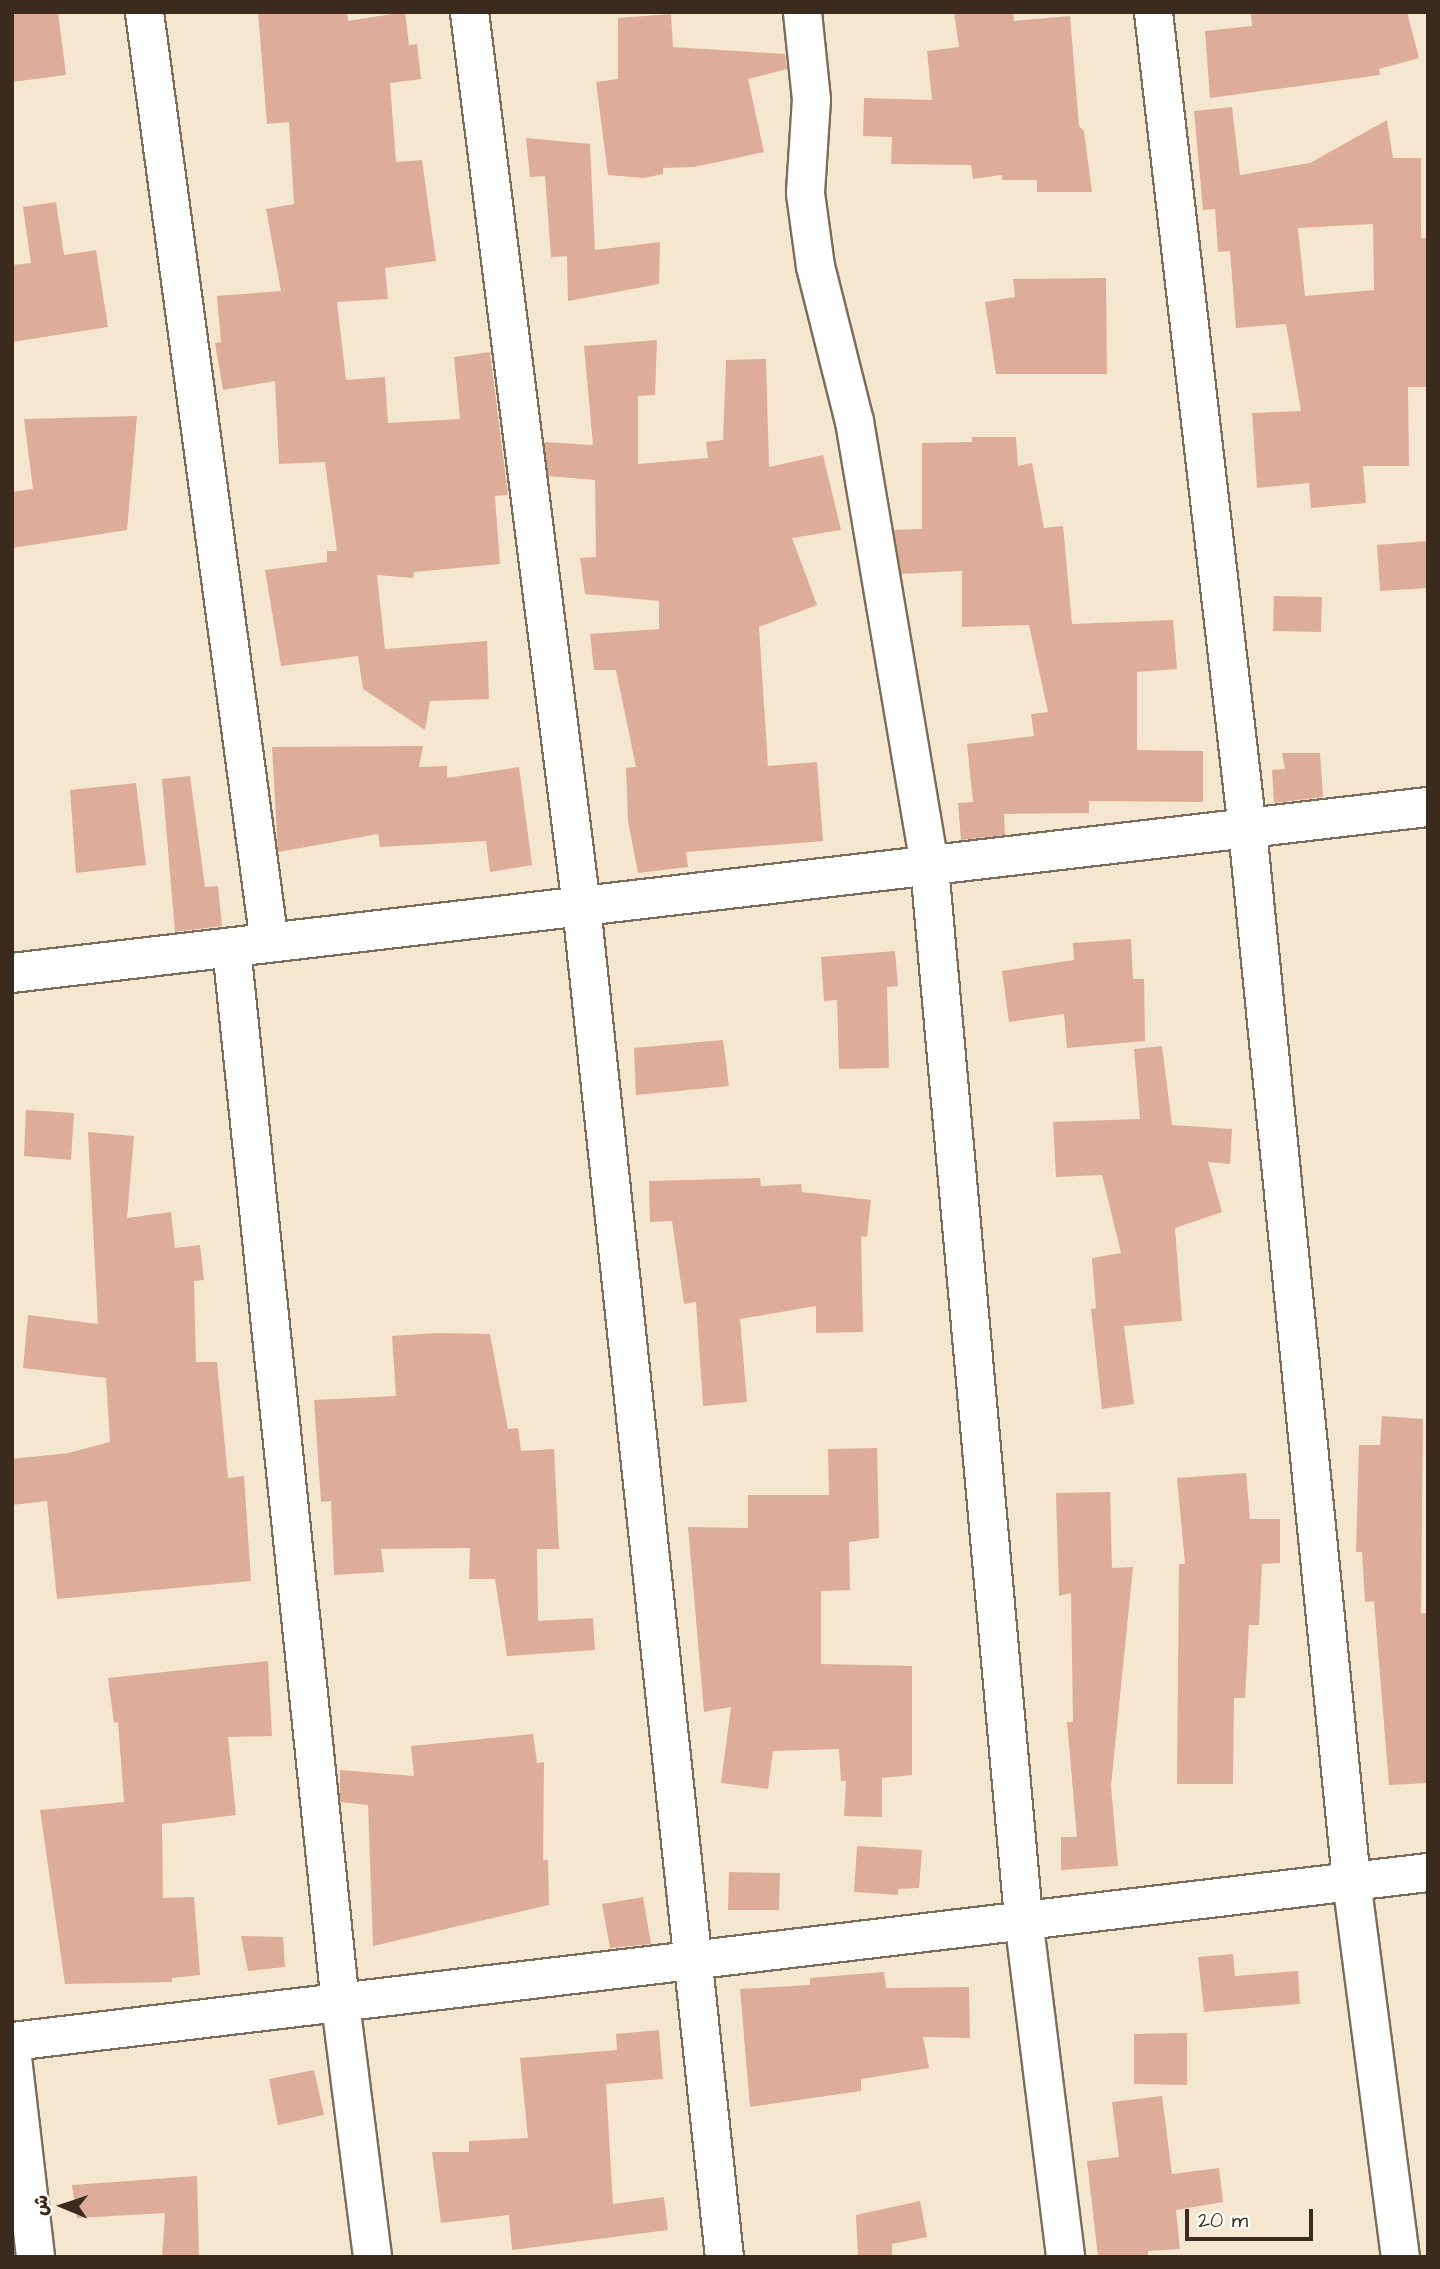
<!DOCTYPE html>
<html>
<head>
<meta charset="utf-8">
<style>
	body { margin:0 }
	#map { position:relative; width:1440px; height:2269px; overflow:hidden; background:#f5e7cf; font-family:"Architects Daughter","Playpen Sans Arabic",sans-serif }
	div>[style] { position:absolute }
	.building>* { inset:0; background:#ddad99 }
	.roads { filter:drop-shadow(2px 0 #7c6c5c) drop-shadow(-2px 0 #7c6c5c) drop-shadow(0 2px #7c6c5c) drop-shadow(0 -2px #7c6c5c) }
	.street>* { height:37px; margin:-18.5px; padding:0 18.5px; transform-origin:18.5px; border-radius:18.5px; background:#fff }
	.secondary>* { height:38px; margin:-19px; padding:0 19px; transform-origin:19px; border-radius:19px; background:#fff }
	span { translate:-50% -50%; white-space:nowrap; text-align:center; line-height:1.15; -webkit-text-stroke:6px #fdfcf7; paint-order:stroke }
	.frame { position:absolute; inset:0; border:14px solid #3b2a1e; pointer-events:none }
	.north { position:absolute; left:28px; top:2171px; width:70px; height:70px; -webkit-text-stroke:5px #fdfcf7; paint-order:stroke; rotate:272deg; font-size:19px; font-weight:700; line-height:28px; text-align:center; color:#3b2a1e }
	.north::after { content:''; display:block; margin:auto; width:24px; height:32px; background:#3b2a1e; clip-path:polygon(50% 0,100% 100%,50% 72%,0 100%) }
	.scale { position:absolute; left:1185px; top:2209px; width:128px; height:32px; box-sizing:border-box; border:4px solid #3b2a1e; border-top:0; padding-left:9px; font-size:21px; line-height:24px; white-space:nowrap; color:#3b2a1e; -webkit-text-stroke:5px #fdfcf7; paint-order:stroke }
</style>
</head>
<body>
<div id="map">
	<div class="building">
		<div style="clip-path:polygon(12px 12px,58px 12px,66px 75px,12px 82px)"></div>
		<div style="clip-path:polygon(258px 12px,347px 12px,348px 21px,405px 12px,409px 45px,417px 44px,421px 79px,390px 83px,396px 162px,422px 160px,436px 261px,385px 268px,388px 299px,337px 302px,346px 380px,385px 377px,388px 423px,460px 419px,454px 357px,490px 352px,508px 495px,495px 496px,500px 564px,414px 572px,413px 578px,377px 575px,385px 649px,487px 641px,489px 699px,430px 701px,425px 730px,363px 689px,358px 656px,281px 666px,265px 570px,327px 562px,327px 551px,337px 551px,325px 462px,279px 464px,275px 381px,223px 390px,215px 343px,221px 342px,217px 296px,281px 291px,266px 209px,294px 204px,289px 122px,267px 124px)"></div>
		<div style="clip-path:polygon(954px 12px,1013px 12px,1014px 21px,1070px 16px,1079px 126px,1084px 131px,1092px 192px,1037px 192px,1037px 180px,1002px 180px,1002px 175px,973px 179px,971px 165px,891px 164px,892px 137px,863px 136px,864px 98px,932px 100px,927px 51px,959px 47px)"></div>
		<div style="clip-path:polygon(1284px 12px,1407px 12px,1419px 58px,1379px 69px,1380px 75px,1210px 98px,1205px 31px,1252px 26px,1251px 14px)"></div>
		<div style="clip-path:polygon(671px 14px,673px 47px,785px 54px,787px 69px,748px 79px,764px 152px,694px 167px,663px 168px,663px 174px,644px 178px,608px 175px,596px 82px,618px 79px,618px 18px)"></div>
		<div style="clip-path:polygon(evenodd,1232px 107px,1240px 175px,1310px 163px,1387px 120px,1393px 158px,1421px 158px,1421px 238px,1428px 238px,1428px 387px,1408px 387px,1409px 466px,1363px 466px,1366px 503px,1311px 508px,1309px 483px,1257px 488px,1252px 413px,1301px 411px,1286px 324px,1236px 328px,1230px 251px,1218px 252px,1215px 209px,1203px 210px,1194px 111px,1232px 107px,1373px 224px,1374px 290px,1305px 296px,1298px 228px,1373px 224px)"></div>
		<div style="clip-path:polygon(526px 138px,590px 144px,595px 250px,660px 242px,659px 284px,568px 301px,567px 256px,551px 257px,545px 176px,530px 177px)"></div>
		<div style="clip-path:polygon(56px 202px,64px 255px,96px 250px,108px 327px,12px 342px,12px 265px,31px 263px,23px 207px)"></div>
		<div style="clip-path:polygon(1106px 278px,1107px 374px,996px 374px,985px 302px,1015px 297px,1013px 279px)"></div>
		<div style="clip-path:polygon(657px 340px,655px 395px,638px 396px,638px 464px,708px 458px,706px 442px,723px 440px,726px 360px,766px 359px,769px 467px,823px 455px,841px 530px,792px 538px,817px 605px,759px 627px,768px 766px,817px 762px,823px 841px,686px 852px,688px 867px,638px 873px,628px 821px,626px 768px,636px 767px,616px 670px,594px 670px,590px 634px,659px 629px,659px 601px,585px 594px,580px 558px,596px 557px,595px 480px,548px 476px,544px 442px,593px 445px,584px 346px)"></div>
		<div style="clip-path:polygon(137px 416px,127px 530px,12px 548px,12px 492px,33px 489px,24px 419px)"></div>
		<div style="clip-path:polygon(972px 437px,1016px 437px,1018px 466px,1032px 463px,1044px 528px,1063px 526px,1072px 624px,1173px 620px,1177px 669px,1137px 672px,1137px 750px,1203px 751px,1203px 802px,1089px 801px,1089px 813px,1004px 814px,1005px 835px,961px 840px,958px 803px,973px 802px,967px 744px,1034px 736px,1031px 714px,1048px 712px,1029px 625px,962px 627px,962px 571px,901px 574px,894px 530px,922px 529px,922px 443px,972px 442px)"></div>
		<div style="clip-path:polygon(1428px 541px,1428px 588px,1380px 591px,1377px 545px)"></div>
		<div style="clip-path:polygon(1274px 596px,1322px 597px,1321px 632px,1273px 631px)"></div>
		<div style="clip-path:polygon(423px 746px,419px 767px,447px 766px,447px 778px,519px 767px,532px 865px,490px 872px,486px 841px,380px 847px,378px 834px,278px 852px,272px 747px)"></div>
		<div style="clip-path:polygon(1282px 753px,1320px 753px,1323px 797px,1274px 803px,1272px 770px,1285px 769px)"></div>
		<div style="clip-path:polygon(190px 776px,205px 887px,218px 886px,222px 926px,175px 932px,162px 779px)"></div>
		<div style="clip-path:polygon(136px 783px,146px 865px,76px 873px,70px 790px)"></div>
		<div style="clip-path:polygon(1131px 939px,1133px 979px,1144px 979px,1145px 1041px,1067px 1048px,1064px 1014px,1009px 1022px,1002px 971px,1074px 960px,1073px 943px)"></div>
		<div style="clip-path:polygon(895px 951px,898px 986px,887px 987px,889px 1068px,839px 1069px,837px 1000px,824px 1001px,821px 957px)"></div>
		<div style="clip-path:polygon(723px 1040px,729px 1086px,636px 1095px,634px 1048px)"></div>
		<div style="clip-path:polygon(1162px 1046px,1172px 1125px,1232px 1129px,1230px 1164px,1208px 1162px,1222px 1212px,1175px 1228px,1182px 1321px,1124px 1326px,1134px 1404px,1102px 1409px,1091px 1309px,1096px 1308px,1092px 1258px,1121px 1253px,1102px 1175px,1056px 1177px,1053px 1122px,1140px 1119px,1134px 1049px)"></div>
		<div style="clip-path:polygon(26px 1110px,74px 1113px,71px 1160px,24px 1156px)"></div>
		<div style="clip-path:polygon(88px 1132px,134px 1136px,127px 1218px,171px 1212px,175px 1248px,200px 1245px,204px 1280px,194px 1281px,196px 1362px,217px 1362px,228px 1478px,244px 1476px,251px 1581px,57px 1599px,47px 1501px,12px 1505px,12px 1459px,68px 1453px,110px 1442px,106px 1378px,23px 1368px,28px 1315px,98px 1324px)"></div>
		<div style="clip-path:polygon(760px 1178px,761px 1186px,801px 1184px,802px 1192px,871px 1200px,867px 1237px,861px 1236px,863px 1332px,816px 1333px,816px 1306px,740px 1319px,747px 1402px,703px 1406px,696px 1302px,684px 1304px,672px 1221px,650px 1222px,649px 1181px)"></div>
		<div style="clip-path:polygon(437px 1333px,490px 1334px,508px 1429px,518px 1428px,521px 1451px,554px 1449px,559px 1549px,537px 1549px,538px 1621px,593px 1618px,595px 1650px,507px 1656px,495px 1579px,469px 1579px,470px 1548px,381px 1549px,384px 1572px,334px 1575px,331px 1501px,321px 1502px,314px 1400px,396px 1396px,392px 1336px)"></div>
		<div style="clip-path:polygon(1382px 1416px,1423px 1419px,1421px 1613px,1428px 1613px,1428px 1783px,1389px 1785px,1374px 1601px,1365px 1602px,1362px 1552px,1356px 1552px,1359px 1445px,1380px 1445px)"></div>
		<div style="clip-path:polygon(877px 1448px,879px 1538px,849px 1542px,850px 1590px,821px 1591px,821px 1664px,912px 1666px,912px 1775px,882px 1778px,882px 1817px,844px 1816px,846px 1781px,841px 1781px,839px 1749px,773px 1751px,768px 1789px,721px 1783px,731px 1707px,704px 1712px,688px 1527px,748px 1528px,748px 1495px,829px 1495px,828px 1449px)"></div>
		<div style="clip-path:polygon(1246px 1473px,1250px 1519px,1280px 1519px,1280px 1563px,1262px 1564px,1259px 1625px,1249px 1625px,1245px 1698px,1234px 1698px,1233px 1784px,1177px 1784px,1179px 1564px,1185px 1564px,1177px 1478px)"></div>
		<div style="clip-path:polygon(1110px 1492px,1112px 1568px,1133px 1567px,1111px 1786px,1118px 1866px,1061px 1870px,1061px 1837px,1077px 1837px,1067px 1722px,1073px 1722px,1071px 1593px,1059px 1596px,1056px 1493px)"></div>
		<div style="clip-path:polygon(268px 1661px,272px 1736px,228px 1737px,236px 1815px,162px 1824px,163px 1898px,194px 1897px,200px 1975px,172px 1978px,172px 1982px,65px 1984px,40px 1810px,124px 1802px,118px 1722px,114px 1723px,108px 1678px)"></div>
		<div style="clip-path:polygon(533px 1734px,537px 1763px,544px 1762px,543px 1860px,548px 1860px,549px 1905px,373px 1946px,368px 1805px,340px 1802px,340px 1770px,414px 1776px,411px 1746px)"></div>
		<div style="clip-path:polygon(857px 1846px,922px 1850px,919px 1888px,898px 1889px,898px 1895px,854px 1892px)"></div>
		<div style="clip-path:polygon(729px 1872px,780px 1873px,779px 1910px,728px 1910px)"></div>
		<div style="clip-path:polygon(643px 1897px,651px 1944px,610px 1948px,602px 1904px)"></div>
		<div style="clip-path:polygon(241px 1936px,283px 1937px,285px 1967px,248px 1971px)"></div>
		<div style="clip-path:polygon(1233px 1954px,1235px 1976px,1298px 1971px,1300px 2004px,1204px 2012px,1198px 1957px)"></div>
		<div style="clip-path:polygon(884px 1972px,886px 1988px,969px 1987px,970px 2038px,923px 2037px,929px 2068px,861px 2079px,861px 2091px,750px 2107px,740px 1989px,810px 1985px,810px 1978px)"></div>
		<div style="clip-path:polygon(659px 2030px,663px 2079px,606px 2084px,613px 2204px,664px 2197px,668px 2230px,512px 2250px,509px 2215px,441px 2223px,432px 2152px,469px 2152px,469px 2141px,528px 2138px,520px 2058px,617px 2050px,616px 2034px)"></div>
		<div style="clip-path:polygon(1187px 2033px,1187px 2085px,1134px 2084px,1134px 2034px)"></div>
		<div style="clip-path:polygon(314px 2070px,324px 2115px,278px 2125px,269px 2079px)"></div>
		<div style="clip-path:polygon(1162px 2096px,1172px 2174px,1219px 2168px,1223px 2202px,1176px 2210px,1180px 2249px,1148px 2251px,1148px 2257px,1098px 2257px,1087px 2161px,1119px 2157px,1112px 2102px)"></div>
		<div style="clip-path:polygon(197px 2176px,199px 2257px,162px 2257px,165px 2213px,77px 2218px,72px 2185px)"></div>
		<div style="clip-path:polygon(920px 2201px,927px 2237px,892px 2244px,892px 2255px,858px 2256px,856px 2215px)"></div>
	</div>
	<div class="roads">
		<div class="street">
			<div style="left:144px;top:12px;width:939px;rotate:82.35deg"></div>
			<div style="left:469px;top:12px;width:901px;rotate:82.86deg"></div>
			<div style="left:581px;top:906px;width:1359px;rotate:83.96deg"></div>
			<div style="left:802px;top:12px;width:87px;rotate:84.1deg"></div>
			<div style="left:811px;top:99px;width:94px;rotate:93.7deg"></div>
			<div style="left:805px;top:193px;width:74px;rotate:82.2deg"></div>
			<div style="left:815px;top:266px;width:160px;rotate:75.9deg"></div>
			<div style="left:854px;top:421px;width:451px;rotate:80.4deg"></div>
			<div style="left:929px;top:866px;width:1056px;rotate:84.89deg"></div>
			<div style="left:1023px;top:1918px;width:342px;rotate:82.9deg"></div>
			<div style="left:1153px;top:12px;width:822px;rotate:83.44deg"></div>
			<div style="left:1247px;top:829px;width:1056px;rotate:84.35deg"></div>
			<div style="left:1351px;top:1880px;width:380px;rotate:82.6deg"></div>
			<div style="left:231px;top:947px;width:1062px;rotate:84.11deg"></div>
			<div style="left:340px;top:2003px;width:256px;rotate:82.8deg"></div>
			<div style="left:12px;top:2041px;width:1426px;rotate:-6.81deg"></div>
			<div style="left:12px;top:2057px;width:201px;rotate:83.4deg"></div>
		</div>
		<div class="secondary">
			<div style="left:12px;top:973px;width:1426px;rotate:-6.69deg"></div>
		</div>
	</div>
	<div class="frame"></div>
	<div class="north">ش</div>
	<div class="scale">20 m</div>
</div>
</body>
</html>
